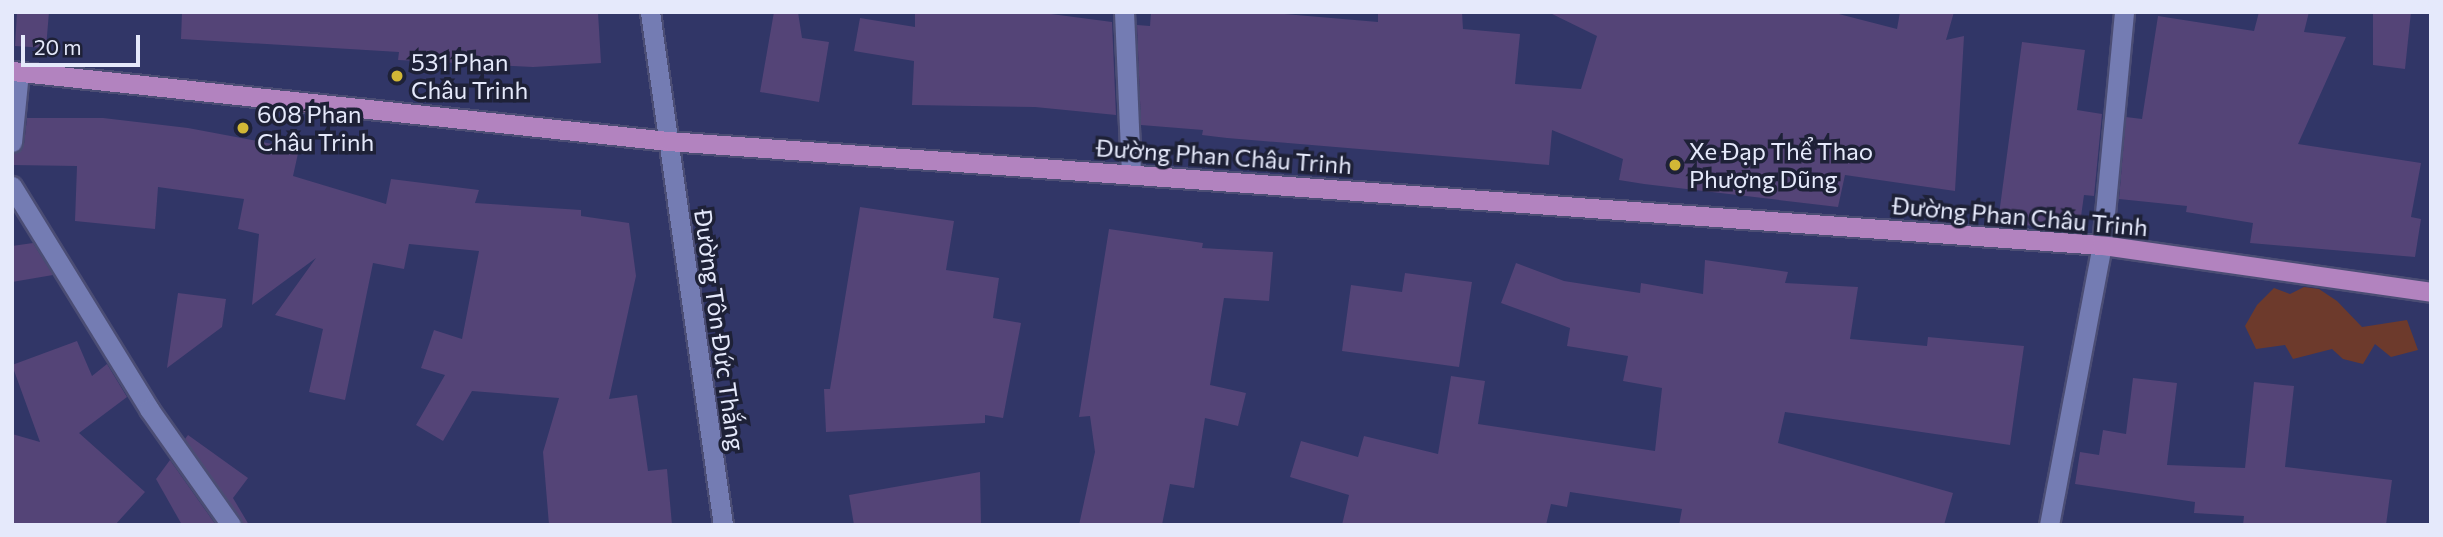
<!DOCTYPE html>
<html>
<head>
<meta charset="utf-8">
<style>
	body { margin:0 }
	#map { position:relative; width:2443px; height:537px; overflow:hidden; background:#313667; font-family:Commissioner,sans-serif }
	div>[style] { position:absolute }
	.green>* { inset:0; background:#6d3a2c }
	.building>* { inset:0; background:#544477 }
	.roads { filter:drop-shadow(2px 0 #4b4d74) drop-shadow(-2px 0 #4b4d74) drop-shadow(0 2px #4b4d74) drop-shadow(0 -2px #4b4d74) }
	.minor>* { height:19px; margin:-9.5px; padding:0 9.5px; transform-origin:9.5px; border-radius:9.5px; background:#747cb3 }
	.tertiary>* { height:19px; margin:-9.5px; padding:0 9.5px; transform-origin:9.5px; border-radius:9.5px; background:#747cb3 }
	.primary>* { height:19px; margin:-9.5px; padding:0 9.5px; transform-origin:9.5px; border-radius:9.5px; background:#b283bf }
	.dots>* { width:19px; height:19px; translate:-50% -50%; box-sizing:border-box; border:4px solid #1e2137; border-radius:50% }
	span { translate:-50% -50%; white-space:nowrap; text-align:center; line-height:1.15; -webkit-text-stroke:7px #1e2137; paint-order:stroke }
	.poi-label { font-size:24px; color:#e5e9fb }
	.left { translate:0 -50%; text-align:left }
	.street-label { font-size:24px; color:#e5e9fb }
	.frame { position:absolute; inset:0; border:14px solid #e5e9fb; pointer-events:none }
	.scale { position:absolute; left:21px; top:35px; width:119px; height:32px; box-sizing:border-box; border:4px solid #e5e9fb; border-top:0; padding-left:9px; font-size:21px; line-height:24px; white-space:nowrap; color:#e5e9fb; -webkit-text-stroke:5px #1e2137; paint-order:stroke }
</style>
</head>
<body>
<div id="map">
	<div class="green">
		<div style="clip-path:polygon(2304px 287px,2319px 289px,2337px 301px,2362px 327px,2407px 320px,2418px 350px,2391px 357px,2375px 344px,2363px 364px,2343px 359px,2332px 349px,2293px 359px,2285px 345px,2256px 349px,2245px 326px,2257px 305px,2274px 288px,2290px 294px)"></div>
	</div>
	<div class="building">
		<div style="clip-path:polygon(17px 12px,49px 12px,46px 48px,15px 46px)"></div>
		<div style="clip-path:polygon(182px 12px,598px 12px,601px 63px,533px 67px,398px 60px,399px 52px,181px 39px)"></div>
		<div style="clip-path:polygon(774px 12px,798px 12px,802px 38px,829px 42px,819px 102px,760px 92px)"></div>
		<div style="clip-path:polygon(915px 12px,1036px 12px,1112px 22px,1116px 115px,1035px 107px,912px 105px,914px 61px,854px 51px,860px 18px,915px 27px)"></div>
		<div style="clip-path:polygon(1151px 12px,1262px 12px,1378px 22px,1378px 12px,1462px 12px,1463px 29px,1520px 34px,1515px 84px,1581px 89px,1597px 36px,1548px 12px,1831px 12px,1897px 29px,1900px 12px,1954px 12px,1946px 40px,1964px 36px,1955px 191px,1845px 175px,1838px 207px,1644px 184px,1619px 180px,1623px 159px,1552px 130px,1549px 165px,1227px 138px,1202px 135px,1203px 130px,1141px 125px,1137px 25px,1150px 26px)"></div>
		<div style="clip-path:polygon(2259px 12px,2309px 12px,2304px 32px,2346px 37px,2298px 144px,2421px 163px,2411px 217px,2421px 219px,2415px 257px,2250px 243px,2253px 223px,2186px 212px,2187px 206px,2119px 199px,2126px 117px,2142px 119px,2158px 16px,2254px 31px)"></div>
		<div style="clip-path:polygon(2373px 12px,2411px 12px,2405px 69px,2373px 65px)"></div>
		<div style="clip-path:polygon(2022px 42px,2085px 50px,2077px 110px,2102px 114px,2094px 196px,2084px 195px,2079px 231px,1998px 222px)"></div>
		<div style="clip-path:polygon(27px 118px,103px 118px,188px 128px,299px 149px,293px 176px,386px 204px,391px 179px,479px 190px,475px 203px,581px 210px,581px 216px,629px 223px,636px 276px,609px 399px,637px 395px,648px 471px,667px 469px,672px 525px,549px 525px,543px 452px,559px 398px,472px 391px,443px 441px,416px 425px,445px 375px,421px 368px,434px 330px,462px 339px,479px 251px,409px 244px,404px 269px,373px 263px,345px 400px,309px 392px,323px 329px,275px 315px,316px 258px,252px 305px,259px 234px,238px 229px,244px 199px,158px 187px,155px 229px,75px 221px,77px 166px,12px 165px,12px 154px,24px 144px)"></div>
		<div style="clip-path:polygon(860px 207px,954px 221px,946px 270px,999px 278px,993px 318px,1021px 323px,1003px 418px,985px 415px,985px 423px,826px 432px,824px 389px,830px 389px)"></div>
		<div style="clip-path:polygon(1109px 229px,1203px 243px,1202px 248px,1273px 252px,1269px 301px,1224px 298px,1210px 385px,1246px 393px,1238px 426px,1205px 418px,1194px 488px,1170px 484px,1162px 525px,1079px 525px,1095px 452px,1090px 416px,1079px 417px)"></div>
		<div style="clip-path:polygon(33px 243px,53px 275px,12px 282px,12px 246px)"></div>
		<div style="clip-path:polygon(1705px 260px,1788px 272px,1785px 283px,1858px 287px,1850px 339px,1927px 346px,1928px 337px,2024px 346px,2010px 445px,1785px 412px,1778px 443px,1953px 493px,1944px 525px,1679px 525px,1682px 509px,1570px 492px,1567px 507px,1551px 504px,1546px 525px,1342px 525px,1349px 495px,1290px 477px,1301px 441px,1358px 457px,1364px 436px,1438px 454px,1451px 376px,1485px 381px,1478px 424px,1655px 451px,1662px 388px,1623px 381px,1628px 356px,1567px 346px,1570px 328px,1501px 303px,1516px 263px,1564px 281px,1640px 293px,1641px 283px,1703px 294px)"></div>
		<div style="clip-path:polygon(1405px 273px,1472px 282px,1459px 367px,1342px 351px,1351px 285px,1402px 292px)"></div>
		<div style="clip-path:polygon(178px 293px,226px 299px,222px 327px,167px 368px)"></div>
		<div style="clip-path:polygon(77px 341px,92px 376px,107px 364px,127px 397px,79px 433px,145px 492px,115px 525px,12px 525px,12px 434px,40px 442px,12px 365px)"></div>
		<div style="clip-path:polygon(2133px 378px,2177px 383px,2167px 465px,2245px 468px,2254px 382px,2294px 386px,2285px 467px,2392px 480px,2386px 525px,2243px 525px,2244px 516px,2194px 513px,2195px 502px,2075px 484px,2080px 452px,2099px 455px,2103px 430px,2126px 434px)"></div>
		<div style="clip-path:polygon(188px 435px,248px 478px,233px 498px,249px 525px,243px 525px,185px 439px)"></div>
		<div style="clip-path:polygon(170px 460px,216px 525px,182px 525px,156px 479px)"></div>
		<div style="clip-path:polygon(980px 472px,981px 525px,854px 525px,849px 495px)"></div>
	</div>
	<div class="roads">
		<div class="minor">
			<div style="left:1124px;top:12px;width:161px;rotate:87.5deg"></div>
			<div style="left:12px;top:142px;width:70px;rotate:-84.3deg"></div>
			<div style="left:12px;top:186px;width:262px;rotate:58.4deg"></div>
			<div style="left:149px;top:409px;width:142px;rotate:54.7deg"></div>
			<div style="left:2049px;top:525px;width:285px;rotate:-79.3deg"></div>
			<div style="left:2102px;top:245px;width:234px;rotate:-84.6deg"></div>
		</div>
		<div class="tertiary">
			<div style="left:650px;top:12px;width:518px;rotate:81.9deg"></div>
		</div>
		<div class="primary">
			<div style="left:12px;top:71px;width:660px;rotate:6.09deg"></div>
			<div style="left:668px;top:141px;width:1438px;rotate:4.15deg"></div>
			<div style="left:2102px;top:245px;width:332px;rotate:8.1deg"></div>
		</div>
	</div>
	<div class="dots">
		<div style="left:397px;top:76px;background:#d2b736"></div>
		<div style="left:243px;top:128px;background:#d2b736"></div>
		<div style="left:1675px;top:165px;background:#d2b736"></div>
	</div>
	<div class="poi-label">
		<span class="left" style="left:411px;top:76px">531 Phan<br>Châu Trinh</span>
		<span class="left" style="left:257px;top:128px">608 Phan<br>Châu Trinh</span>
		<span class="left" style="left:1689px;top:165px">Xe Đạp Thể Thao<br>Phượng Dũng</span>
	</div>
	<div class="street-label">
		<span style="left:1224px;top:156px;rotate:4deg">Đường Phan Châu Trinh</span>
		<span style="left:2020px;top:216px;rotate:5deg">Đường Phan Châu Trinh</span>
		<span style="left:720px;top:330px;rotate:82deg">Đường Tôn Đức Thắng</span>
	</div>
	<div class="frame"></div>
	<div class="scale">20 m</div>
</div>
</body>
</html>
